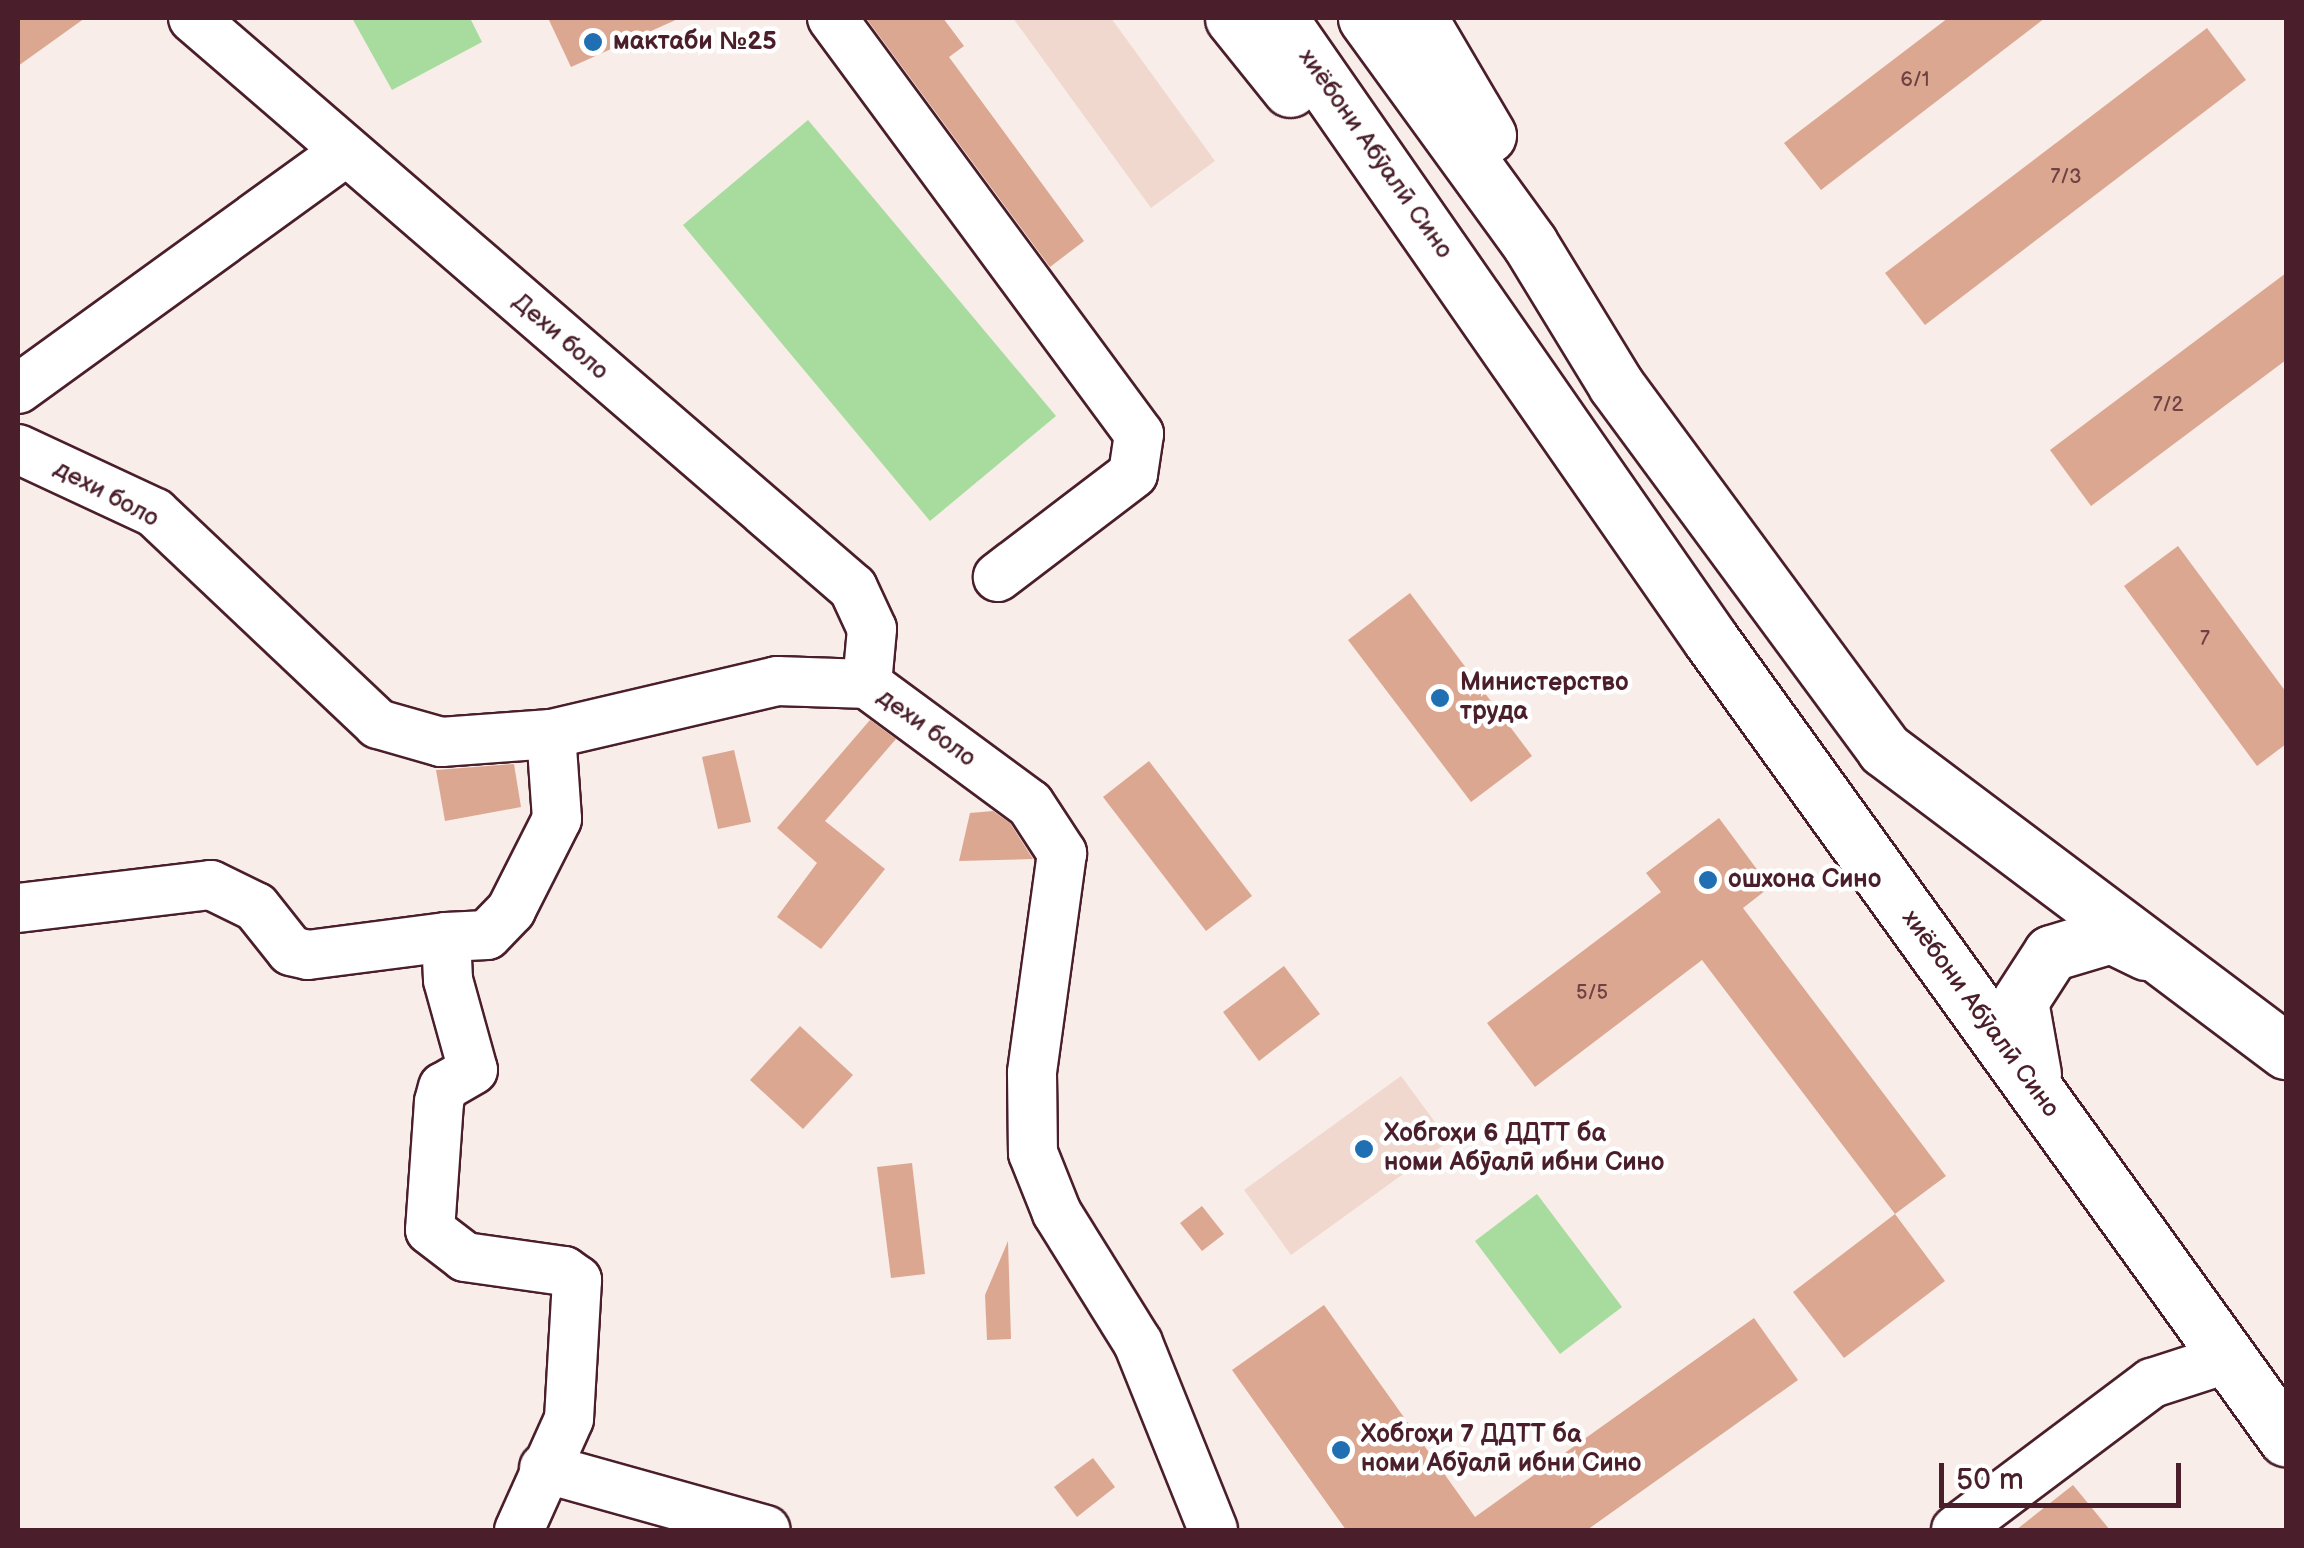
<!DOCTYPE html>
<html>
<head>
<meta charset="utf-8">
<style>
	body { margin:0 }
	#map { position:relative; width:2304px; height:1548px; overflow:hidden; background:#f8ede9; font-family:"Balsamiq Sans",sans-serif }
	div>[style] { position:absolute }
	.built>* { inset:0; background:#f0d8cf }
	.green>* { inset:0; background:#a8dc9e }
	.building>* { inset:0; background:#dca791 }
	.roads { filter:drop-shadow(2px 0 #4a1f2b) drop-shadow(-2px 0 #4a1f2b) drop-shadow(0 2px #4a1f2b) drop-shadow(0 -2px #4a1f2b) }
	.minor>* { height:48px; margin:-24px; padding:0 24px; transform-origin:24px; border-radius:24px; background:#fff }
	.major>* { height:55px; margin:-27.5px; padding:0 27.5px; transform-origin:27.5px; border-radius:27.5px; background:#fff }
	.dots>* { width:28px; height:28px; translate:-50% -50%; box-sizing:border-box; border:5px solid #fff; border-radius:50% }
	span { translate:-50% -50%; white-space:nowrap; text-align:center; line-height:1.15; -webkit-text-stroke:9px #fff; paint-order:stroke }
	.number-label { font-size:20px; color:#6e4144 }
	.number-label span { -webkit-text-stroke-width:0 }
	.poi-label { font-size:25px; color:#4a1f2b; font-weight:700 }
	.left { translate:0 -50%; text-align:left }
	.street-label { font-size:25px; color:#4a1f2b }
	.frame { position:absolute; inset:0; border:20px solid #4a1f2b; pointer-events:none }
	.scale { position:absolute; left:1939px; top:1463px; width:242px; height:45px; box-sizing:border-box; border:5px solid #4a1f2b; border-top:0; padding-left:12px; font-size:30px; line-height:35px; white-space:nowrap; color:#4a1f2b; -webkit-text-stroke:8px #fff; paint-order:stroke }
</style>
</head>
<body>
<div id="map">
	<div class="built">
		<div style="clip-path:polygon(1013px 18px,1111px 18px,1215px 161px,1151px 208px)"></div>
		<div style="clip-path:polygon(1401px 1076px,1449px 1141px,1291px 1255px,1244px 1190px)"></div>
	</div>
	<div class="green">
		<div style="clip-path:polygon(352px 18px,470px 18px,482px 42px,392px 90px)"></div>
		<div style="clip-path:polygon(808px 120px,1056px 416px,930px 521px,683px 225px)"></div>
		<div style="clip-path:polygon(1537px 1194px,1622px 1307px,1560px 1354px,1475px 1241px)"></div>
	</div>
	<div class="building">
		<div style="clip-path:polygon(18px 18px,85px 18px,18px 66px)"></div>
		<div style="clip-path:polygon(548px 18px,680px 18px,571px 67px)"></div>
		<div style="clip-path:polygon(866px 18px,943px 18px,964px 46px,949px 57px,1084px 241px,1050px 267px)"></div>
		<div style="clip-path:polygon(1948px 18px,2045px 18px,1821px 190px,1784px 143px)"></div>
		<div style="clip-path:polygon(2207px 28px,2246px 80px,1925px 325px,1885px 273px)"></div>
		<div style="clip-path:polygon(2286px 273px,2286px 360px,2091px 506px,2050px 450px)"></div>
		<div style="clip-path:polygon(2178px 546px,2286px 692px,2286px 744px,2257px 766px,2124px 586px)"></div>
		<div style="clip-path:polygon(1410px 593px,1532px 756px,1471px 802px,1348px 640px)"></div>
		<div style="clip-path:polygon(870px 720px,896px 739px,825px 821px,885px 869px,821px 949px,777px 917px,817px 863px,777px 828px)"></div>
		<div style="clip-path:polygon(734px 750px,751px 822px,718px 829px,702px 757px)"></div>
		<div style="clip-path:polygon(1149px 761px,1252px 896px,1206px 931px,1103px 797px)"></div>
		<div style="clip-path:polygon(514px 764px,521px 807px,445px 821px,436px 770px)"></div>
		<div style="clip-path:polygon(993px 811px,1010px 823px,1033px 859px,959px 861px,970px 813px)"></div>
		<div style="clip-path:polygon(1719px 818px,1770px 887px,1743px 908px,1946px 1176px,1895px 1214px,1702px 960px,1535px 1087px,1487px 1023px,1661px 892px,1646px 873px)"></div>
		<div style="clip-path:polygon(1284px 966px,1320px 1014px,1259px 1061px,1223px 1012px)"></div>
		<div style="clip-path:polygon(800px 1026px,853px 1075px,803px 1129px,750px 1080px)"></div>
		<div style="clip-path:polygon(912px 1163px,925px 1274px,891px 1278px,877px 1167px)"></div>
		<div style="clip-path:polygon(1202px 1206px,1224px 1234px,1202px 1251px,1180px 1223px)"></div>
		<div style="clip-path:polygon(1895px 1214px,1945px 1281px,1844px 1358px,1793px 1292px)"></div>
		<div style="clip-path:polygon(1008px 1241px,1011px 1339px,987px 1340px,985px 1295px)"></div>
		<div style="clip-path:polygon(1324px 1305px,1475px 1517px,1754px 1318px,1798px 1380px,1587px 1530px,1346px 1530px,1232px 1370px)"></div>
		<div style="clip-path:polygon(1093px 1458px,1115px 1487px,1077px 1517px,1054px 1487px)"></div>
		<div style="clip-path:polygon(2073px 1485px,2110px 1530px,2016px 1530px)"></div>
	</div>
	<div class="roads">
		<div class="minor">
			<div style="left:193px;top:18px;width:872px;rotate:40.82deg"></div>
			<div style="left:853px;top:588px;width:45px;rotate:65.1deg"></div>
			<div style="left:872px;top:629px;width:55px;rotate:95.2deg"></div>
			<div style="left:832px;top:18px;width:517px;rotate:53.57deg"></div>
			<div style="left:1139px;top:434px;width:40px;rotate:98.5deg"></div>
			<div style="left:1133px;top:474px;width:170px;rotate:142.7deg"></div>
			<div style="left:18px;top:389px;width:404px;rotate:-35.9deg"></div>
			<div style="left:18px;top:449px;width:151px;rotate:25deg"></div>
			<div style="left:155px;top:513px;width:307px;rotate:43.4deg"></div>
			<div style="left:378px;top:724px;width:66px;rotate:15.9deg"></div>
			<div style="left:441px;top:742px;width:110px;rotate:-4.2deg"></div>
			<div style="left:551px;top:734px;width:232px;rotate:-13.2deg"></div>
			<div style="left:777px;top:681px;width:90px;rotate:1.9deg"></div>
			<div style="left:867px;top:684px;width:202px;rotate:36.4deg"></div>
			<div style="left:1030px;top:804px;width:59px;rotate:56.9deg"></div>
			<div style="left:1062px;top:853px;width:222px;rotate:97.8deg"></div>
			<div style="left:1032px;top:1073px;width:80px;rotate:89.3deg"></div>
			<div style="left:1033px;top:1153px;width:65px;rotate:68.2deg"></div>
			<div style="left:1057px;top:1213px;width:153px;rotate:58.1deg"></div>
			<div style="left:1138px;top:1343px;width:201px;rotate:68.1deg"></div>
			<div style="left:18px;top:908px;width:194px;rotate:-6.8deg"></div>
			<div style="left:211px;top:885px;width:50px;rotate:26.1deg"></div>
			<div style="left:256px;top:907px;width:56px;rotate:51.5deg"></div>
			<div style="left:291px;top:951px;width:17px;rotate:13deg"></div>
			<div style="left:308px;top:955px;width:139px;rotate:-7.4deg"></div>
			<div style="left:446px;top:937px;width:43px;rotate:87.3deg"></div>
			<div style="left:448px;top:980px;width:93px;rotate:74.5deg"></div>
			<div style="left:473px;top:1070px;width:34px;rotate:150deg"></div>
			<div style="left:443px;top:1087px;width:16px;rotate:105deg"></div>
			<div style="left:439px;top:1102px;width:128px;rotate:94deg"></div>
			<div style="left:430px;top:1230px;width:44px;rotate:37.6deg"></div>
			<div style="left:465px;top:1257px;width:100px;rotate:8deg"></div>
			<div style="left:564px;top:1271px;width:16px;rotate:35deg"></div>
			<div style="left:577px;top:1280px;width:139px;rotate:93.3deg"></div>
			<div style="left:569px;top:1419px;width:122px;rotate:114.2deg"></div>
			<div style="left:446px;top:937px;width:41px;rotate:-2.8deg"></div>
			<div style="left:487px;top:935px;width:35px;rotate:-46deg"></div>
			<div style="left:511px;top:910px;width:102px;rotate:-63.2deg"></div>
			<div style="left:557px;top:819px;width:85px;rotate:-94deg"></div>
			<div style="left:544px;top:1468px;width:230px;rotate:15.6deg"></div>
			<div style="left:1956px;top:1530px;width:245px;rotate:-36.9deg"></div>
			<div style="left:2152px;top:1383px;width:81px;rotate:-18deg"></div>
		</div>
		<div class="major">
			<div style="left:1233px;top:18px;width:91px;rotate:51.2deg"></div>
			<div style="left:1279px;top:18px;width:757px;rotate:55.22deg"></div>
			<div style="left:1711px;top:640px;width:984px;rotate:54.23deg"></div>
			<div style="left:1366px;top:18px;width:279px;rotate:54deg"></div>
			<div style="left:1530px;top:244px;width:165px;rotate:58.6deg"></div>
			<div style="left:1616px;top:385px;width:452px;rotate:53.6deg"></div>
			<div style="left:1884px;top:749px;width:503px;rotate:36.92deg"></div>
			<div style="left:1419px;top:18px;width:136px;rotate:59.5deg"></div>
			<div style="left:2033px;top:1074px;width:74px;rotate:-100.1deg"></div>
			<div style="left:2020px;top:1001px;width:57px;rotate:-57.1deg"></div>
			<div style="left:2051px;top:953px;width:63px;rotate:-16.7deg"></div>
			<div style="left:2111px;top:935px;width:39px;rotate:26deg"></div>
		</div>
	</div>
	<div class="dots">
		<div style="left:593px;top:42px;background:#1f6fb2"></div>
		<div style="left:1440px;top:698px;background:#1f6fb2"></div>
		<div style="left:1708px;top:880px;background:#1f6fb2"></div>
		<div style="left:1364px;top:1149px;background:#1f6fb2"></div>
		<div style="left:1341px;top:1450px;background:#1f6fb2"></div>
	</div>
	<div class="number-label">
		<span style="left:1915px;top:80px">6/1</span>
		<span style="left:2066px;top:177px">7/3</span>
		<span style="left:2168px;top:405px">7/2</span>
		<span style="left:2205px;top:639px">7</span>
		<span style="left:1592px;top:993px">5/5</span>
	</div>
	<div class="poi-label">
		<span class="left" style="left:613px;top:42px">мактаби №25</span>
		<span class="left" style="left:1460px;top:698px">Министерство<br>труда</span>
		<span class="left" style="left:1728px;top:880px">ошхона Сино</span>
		<span class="left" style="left:1384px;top:1149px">Хобгоҳи 6 ДДТТ ба<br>номи Абӯалӣ ибни Сино</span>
		<span class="left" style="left:1361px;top:1450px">Хобгоҳи 7 ДДТТ ба<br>номи Абӯалӣ ибни Сино</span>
	</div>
	<div class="street-label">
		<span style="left:1375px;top:154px;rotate:55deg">хиёбони Абӯалӣ Сино</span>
		<span style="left:560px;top:337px;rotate:41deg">Дехи боло</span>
		<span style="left:106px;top:494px;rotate:28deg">дехи боло</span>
		<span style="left:926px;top:728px;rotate:36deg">дехи боло</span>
		<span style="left:1980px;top:1014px;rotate:54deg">хиёбони Абӯалӣ Сино</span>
	</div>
	<div class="frame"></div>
	<div class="scale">50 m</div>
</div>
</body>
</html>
